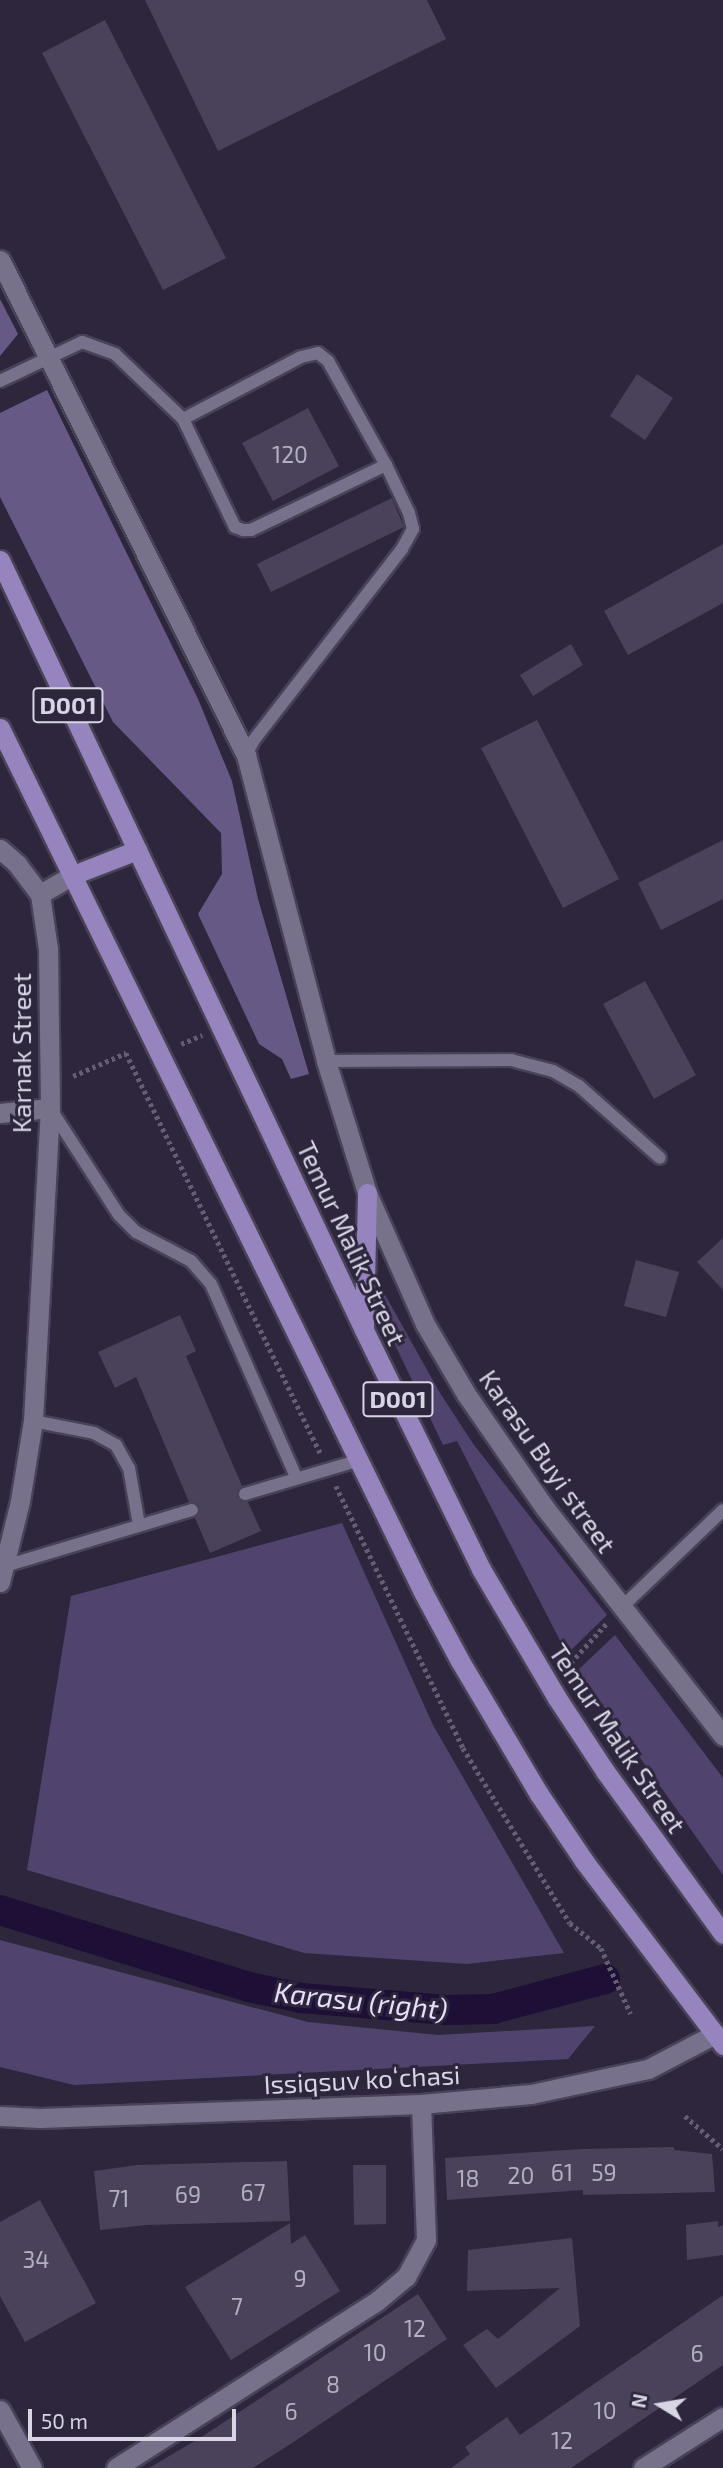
<!DOCTYPE html>
<html>
<head>
<meta charset="utf-8">
<style>
	body { margin:0 }
	#map { position:relative; width:723px; height:2468px; overflow:hidden; background:#2d263d; font-family:"Exo 2",sans-serif }
	div>[style] { position:absolute }
	.green>* { inset:0; background:#50436d }
	.forest>* { inset:0; background:#665986 }
	.canal>* { height:30px; margin:-15px; padding:0 15px; transform-origin:15px; border-radius:15px; background:#1d0f35 }
	.building>* { inset:0; background:#49425a }
	.path>* { height:4.5px; margin-top:-2.25px; transform-origin:0; background:repeating-linear-gradient(90deg,#645e73 0 3.5px,transparent 0 7px) }
	.roads { filter:drop-shadow(2px 0 #484256) drop-shadow(-2px 0 #484256) drop-shadow(0 2px #484256) drop-shadow(0 -2px #484256) }
	.service>* { height:12px; margin:-6px; padding:0 6px; transform-origin:6px; border-radius:6px; background:#78718c }
	.minor>* { height:19px; margin:-9.5px; padding:0 9.5px; transform-origin:9.5px; border-radius:9.5px; background:#78718c }
	.tertiary>* { height:19px; margin:-9.5px; padding:0 9.5px; transform-origin:9.5px; border-radius:9.5px; background:#78718c }
	.trunk>* { height:19px; margin:-9.5px; padding:0 9.5px; transform-origin:9.5px; border-radius:9.5px; background:#9584be }
	span { translate:-50% -50%; white-space:nowrap; text-align:center; line-height:1.15; -webkit-text-stroke:6px #2d263d; paint-order:stroke }
	.number-label { font-size:23px; color:#b4b0c2 }
	.number-label span { -webkit-text-stroke-width:0 }
	.shield-label span { padding:2px 5px; background:#2d263d; border:2px solid; border-radius:5px; -webkit-text-stroke-width:0 }
	.shield-label { font-size:24px; color:#d8d5e4; font-weight:700 }
	.street-label { font-size:26px; color:#d8d5e4 }
	.water-label { font-size:28px; color:#e7dffd; font-style:italic }
	.north { position:absolute; left:625px; top:2370px; width:70px; height:70px; -webkit-text-stroke:5px #2d263d; paint-order:stroke; rotate:281deg; font-size:19px; font-weight:700; line-height:28px; text-align:center; color:#d8d5e4 }
	.north::after { content:''; display:block; margin:auto; width:24px; height:32px; background:#d8d5e4; clip-path:polygon(50% 0,100% 100%,50% 72%,0 100%) }
	.scale { position:absolute; left:28px; top:2409px; width:208px; height:32px; box-sizing:border-box; border:4px solid #d8d5e4; border-top:0; padding-left:9px; font-size:21px; line-height:24px; white-space:nowrap; color:#d8d5e4; -webkit-text-stroke:5px #2d263d; paint-order:stroke }
</style>
</head>
<body>
<div id="map">
	<div class="green">
		<div style="clip-path:polygon(379px 1284px,440px 1393px,474px 1445px,607px 1615px,567px 1654px,457px 1441px,443px 1445px,387px 1328px)"></div>
		<div style="clip-path:polygon(342px 1523px,433px 1725px,564px 1953px,467px 1964px,304px 1953px,27px 1870px,71px 1596px)"></div>
		<div style="clip-path:polygon(615px 1635px,723px 1778px,723px 1875px,578px 1670px)"></div>
		<div style="clip-path:polygon(0 1940px,308px 2022px,438px 2035px,595px 2026px,568px 2059px,74px 2085px,0 2067px)"></div>
	</div>
	<div class="forest">
		<div style="clip-path:polygon(0 299px,18px 334px,0 356px)"></div>
		<div style="clip-path:polygon(47px 390px,198px 699px,232px 781px,258px 899px,309px 1074px,291px 1079px,282px 1059px,259px 1044px,198px 914px,222px 874px,221px 833px,113px 722px,0 497px,0 413px)"></div>
	</div>
	<div class="canal">
		<div style="left:0;top:1910px;width:261px;rotate:17.2deg"></div>
		<div style="left:249px;top:1987px;width:53px;rotate:11.9deg"></div>
		<div style="left:301px;top:1998px;width:146px;rotate:4.7deg"></div>
		<div style="left:447px;top:2010px;width:46px;rotate:-1.2deg"></div>
		<div style="left:493px;top:2009px;width:116px;rotate:-15deg"></div>
	</div>
	<div class="building">
		<div style="clip-path:polygon(145px 0,427px 0,446px 39px,218px 151px)"></div>
		<div style="clip-path:polygon(105px 20px,226px 258px,163px 290px,42px 53px)"></div>
		<div style="clip-path:polygon(637px 374px,673px 398px,645px 440px,610px 416px)"></div>
		<div style="clip-path:polygon(308px 408px,339px 466px,273px 501px,242px 443px)"></div>
		<div style="clip-path:polygon(392px 498px,404px 527px,271px 592px,257px 564px)"></div>
		<div style="clip-path:polygon(723px 544px,723px 603px,628px 655px,604px 611px)"></div>
		<div style="clip-path:polygon(571px 644px,583px 665px,533px 696px,520px 675px)"></div>
		<div style="clip-path:polygon(537px 720px,619px 879px,563px 908px,481px 748px)"></div>
		<div style="clip-path:polygon(723px 840px,723px 899px,661px 930px,638px 883px)"></div>
		<div style="clip-path:polygon(645px 981px,696px 1075px,654px 1099px,603px 1004px)"></div>
		<div style="clip-path:polygon(723px 1238px,723px 1290px,697px 1262px)"></div>
		<div style="clip-path:polygon(636px 1260px,679px 1272px,666px 1317px,624px 1306px)"></div>
		<div style="clip-path:polygon(180px 1315px,196px 1351px,186px 1356px,242px 1486px,237px 1497px,242px 1502px,248px 1502px,261px 1531px,210px 1553px,195px 1518px,200px 1507px,195px 1502px,189px 1502px,136px 1377px,115px 1388px,98px 1352px)"></div>
		<div style="clip-path:polygon(674px 2147px,674px 2150px,712px 2154px,715px 2192px,583px 2195px,583px 2190px,447px 2200px,445px 2158px,582px 2149px)"></div>
		<div style="clip-path:polygon(287px 2161px,290px 2221px,147px 2225px,100px 2230px,94px 2171px,137px 2165px)"></div>
		<div style="clip-path:polygon(353px 2165px,386px 2165px,386px 2224px,354px 2225px)"></div>
		<div style="clip-path:polygon(40px 2200px,96px 2303px,25px 2342px,0 2296px,0 2222px)"></div>
		<div style="clip-path:polygon(718px 2221px,718px 2227px,723px 2225px,723px 2255px,687px 2260px,686px 2225px)"></div>
		<div style="clip-path:polygon(290px 2223px,291px 2244px,305px 2235px,340px 2291px,231px 2360px,185px 2287px)"></div>
		<div style="clip-path:polygon(572px 2238px,580px 2326px,496px 2388px,463px 2345px,487px 2329px,498px 2339px,560px 2288px,467px 2291px,468px 2250px)"></div>
		<div style="clip-path:polygon(418px 2294px,447px 2339px,289px 2445px,253px 2468px,149px 2468px,203px 2436px)"></div>
		<div style="clip-path:polygon(723px 2295px,723px 2365px,571px 2468px,451px 2468px,470px 2454px,465px 2447px,507px 2417px,520px 2435px)"></div>
	</div>
	<div class="path">
		<div style="left:181px;top:1044px;width:23px;rotate:-23deg"></div>
		<div style="left:73px;top:1076px;width:58px;rotate:-23.5deg"></div>
		<div style="left:126px;top:1053px;width:445px;rotate:64.1deg"></div>
		<div style="left:336px;top:1486px;width:291px;rotate:64.1deg"></div>
		<div style="left:463px;top:1748px;width:205px;rotate:58.6deg"></div>
		<div style="left:570px;top:1923px;width:40px;rotate:39deg"></div>
		<div style="left:601px;top:1948px;width:72px;rotate:65.6deg"></div>
		<div style="left:566px;top:1668px;width:61px;rotate:-47.7deg"></div>
		<div style="left:685px;top:2116px;width:50px;rotate:41deg"></div>
	</div>
	<div class="roads">
		<div class="service">
			<div style="left:0;top:381px;width:91px;rotate:-25.4deg"></div>
			<div style="left:82px;top:342px;width:35px;rotate:20deg"></div>
			<div style="left:115px;top:354px;width:94px;rotate:43.7deg"></div>
			<div style="left:183px;top:419px;width:133px;rotate:-27.7deg"></div>
			<div style="left:301px;top:357px;width:17px;rotate:-13deg"></div>
			<div style="left:318px;top:353px;width:13px;rotate:39deg"></div>
			<div style="left:328px;top:361px;width:119px;rotate:60.9deg"></div>
			<div style="left:386px;top:465px;width:53px;rotate:64.4deg"></div>
			<div style="left:409px;top:513px;width:16px;rotate:76deg"></div>
			<div style="left:413px;top:529px;width:23px;rotate:119deg"></div>
			<div style="left:402px;top:549px;width:242px;rotate:127.8deg"></div>
			<div style="left:254px;top:740px;width:17px;rotate:118deg"></div>
			<div style="left:183px;top:419px;width:120px;rotate:64.3deg"></div>
			<div style="left:235px;top:527px;width:9px;rotate:21deg"></div>
			<div style="left:243px;top:530px;width:8px"></div>
			<div style="left:251px;top:530px;width:150px;rotate:-25.7deg"></div>
			<div style="left:326px;top:1061px;width:185px;rotate:-0.3deg"></div>
			<div style="left:511px;top:1060px;width:43px;rotate:14.7deg"></div>
			<div style="left:553px;top:1071px;width:30px;rotate:30deg"></div>
			<div style="left:579px;top:1086px;width:108px;rotate:41.6deg"></div>
			<div style="left:50px;top:1108px;width:127px;rotate:57.2deg"></div>
			<div style="left:119px;top:1215px;width:24px;rotate:45deg"></div>
			<div style="left:136px;top:1232px;width:62px;rotate:27.8deg"></div>
			<div style="left:191px;top:1261px;width:30px;rotate:49deg"></div>
			<div style="left:211px;top:1284px;width:211px;rotate:66.2deg"></div>
			<div style="left:33px;top:1421px;width:62px;rotate:11.1deg"></div>
			<div style="left:94px;top:1433px;width:25px;rotate:29deg"></div>
			<div style="left:116px;top:1445px;width:26px;rotate:61deg"></div>
			<div style="left:129px;top:1468px;width:58px;rotate:80deg"></div>
			<div style="left:245px;top:1494px;width:120px;rotate:-16.5deg"></div>
			<div style="left:5px;top:1566px;width:195px;rotate:-16.7deg"></div>
			<div style="left:622px;top:1607px;width:140px;rotate:-43.8deg"></div>
		</div>
		<div class="minor">
			<div style="left:0;top:1113px;width:50px;rotate:-5.7deg"></div>
			<div style="left:367px;top:1193px;width:143px;rotate:66.1deg"></div>
			<div style="left:425px;top:1324px;width:81px;rotate:59.6deg"></div>
			<div style="left:466px;top:1394px;width:139px;rotate:55.3deg"></div>
			<div style="left:545px;top:1508px;width:289px;rotate:52deg"></div>
			<div style="left:0;top:2410px;width:66px;rotate:61.1deg"></div>
			<div style="left:116px;top:2468px;width:310px;rotate:-32.6deg"></div>
			<div style="left:377px;top:2301px;width:38px;rotate:-40deg"></div>
			<div style="left:406px;top:2277px;width:42px;rotate:-61.6deg"></div>
			<div style="left:426px;top:2240px;width:136px;rotate:-92.1deg"></div>
			<div style="left:643px;top:2468px;width:95px;rotate:-32.5deg"></div>
		</div>
		<div class="tertiary">
			<div style="left:0;top:260px;width:553px;rotate:63.57deg"></div>
			<div style="left:246px;top:755px;width:316px;rotate:75.3deg"></div>
			<div style="left:326px;top:1061px;width:138px;rotate:72.7deg"></div>
			<div style="left:0;top:849px;width:23px;rotate:41deg"></div>
			<div style="left:17px;top:864px;width:38px;rotate:53deg"></div>
			<div style="left:0;top:1582px;width:83px;rotate:-76.1deg"></div>
			<div style="left:20px;top:1501px;width:81px;rotate:-80.8deg"></div>
			<div style="left:33px;top:1421px;width:313px;rotate:-86.9deg"></div>
			<div style="left:50px;top:1108px;width:159px;rotate:-90.7deg"></div>
			<div style="left:48px;top:949px;width:56px;rotate:-98.3deg"></div>
			<div style="left:40px;top:894px;width:38px;rotate:-30deg"></div>
			<div style="left:0;top:2116px;width:40px;rotate:2.9deg"></div>
			<div style="left:40px;top:2118px;width:381px;rotate:-2.1deg"></div>
			<div style="left:421px;top:2104px;width:110px;rotate:-5.2deg"></div>
			<div style="left:531px;top:2094px;width:120px;rotate:-12.1deg"></div>
			<div style="left:648px;top:2069px;width:76px;rotate:-27.6deg"></div>
		</div>
		<div class="trunk">
			<div style="left:0;top:560px;width:852px;rotate:64.7deg"></div>
			<div style="left:364px;top:1330px;width:266px;rotate:63.9deg"></div>
			<div style="left:481px;top:1569px;width:150px;rotate:59.5deg"></div>
			<div style="left:557px;top:1698px;width:87px;rotate:56.7deg"></div>
			<div style="left:605px;top:1771px;width:201px;rotate:54.1deg"></div>
			<div style="left:0;top:728px;width:962px;rotate:63.91deg"></div>
			<div style="left:423px;top:1592px;width:78px;rotate:61.8deg"></div>
			<div style="left:460px;top:1661px;width:155px;rotate:59.3deg"></div>
			<div style="left:539px;top:1794px;width:81px;rotate:56.1deg"></div>
			<div style="left:584px;top:1861px;width:231px;rotate:52.9deg"></div>
			<div style="left:73px;top:875px;width:69px;rotate:-21.3deg"></div>
			<div style="left:364px;top:1326px;width:133px;rotate:-88.7deg"></div>
		</div>
	</div>
	<div class="number-label">
		<span style="left:290px;top:454px">120</span>
		<span style="left:562px;top:2172px">61</span>
		<span style="left:604px;top:2172px">59</span>
		<span style="left:521px;top:2175px">20</span>
		<span style="left:468px;top:2178px">18</span>
		<span style="left:253px;top:2192px">67</span>
		<span style="left:188px;top:2194px">69</span>
		<span style="left:119px;top:2198px">71</span>
		<span style="left:36px;top:2259px">34</span>
		<span style="left:300px;top:2278px">9</span>
		<span style="left:237px;top:2306px">7</span>
		<span style="left:415px;top:2328px">12</span>
		<span style="left:375px;top:2352px">10</span>
		<span style="left:697px;top:2353px">6</span>
		<span style="left:333px;top:2384px">8</span>
		<span style="left:605px;top:2410px">10</span>
		<span style="left:291px;top:2411px">6</span>
		<span style="left:562px;top:2440px">12</span>
	</div>
	<div class="shield-label">
		<span style="left:68px;top:705px">D001</span>
		<span style="left:398px;top:1399px">D001</span>
	</div>
	<div class="street-label">
		<span style="left:21px;top:1053px;rotate:-90deg">Karnak Street</span>
		<span style="left:352px;top:1243px;rotate:65deg">Temur Malik Street</span>
		<span style="left:548px;top:1461px;rotate:55deg">Karasu Buyi street</span>
		<span style="left:618px;top:1738px;rotate:56deg">Temur Malik Street</span>
		<span style="left:362px;top:2079px;rotate:-3deg">Issiqsuv koʻchasi</span>
	</div>
	<div class="water-label">
		<span style="left:361px;top:2000px;rotate:6deg">Karasu (right)</span>
	</div>
	<div class="north">N</div>
	<div class="scale">50 m</div>
</div>
</body>
</html>
